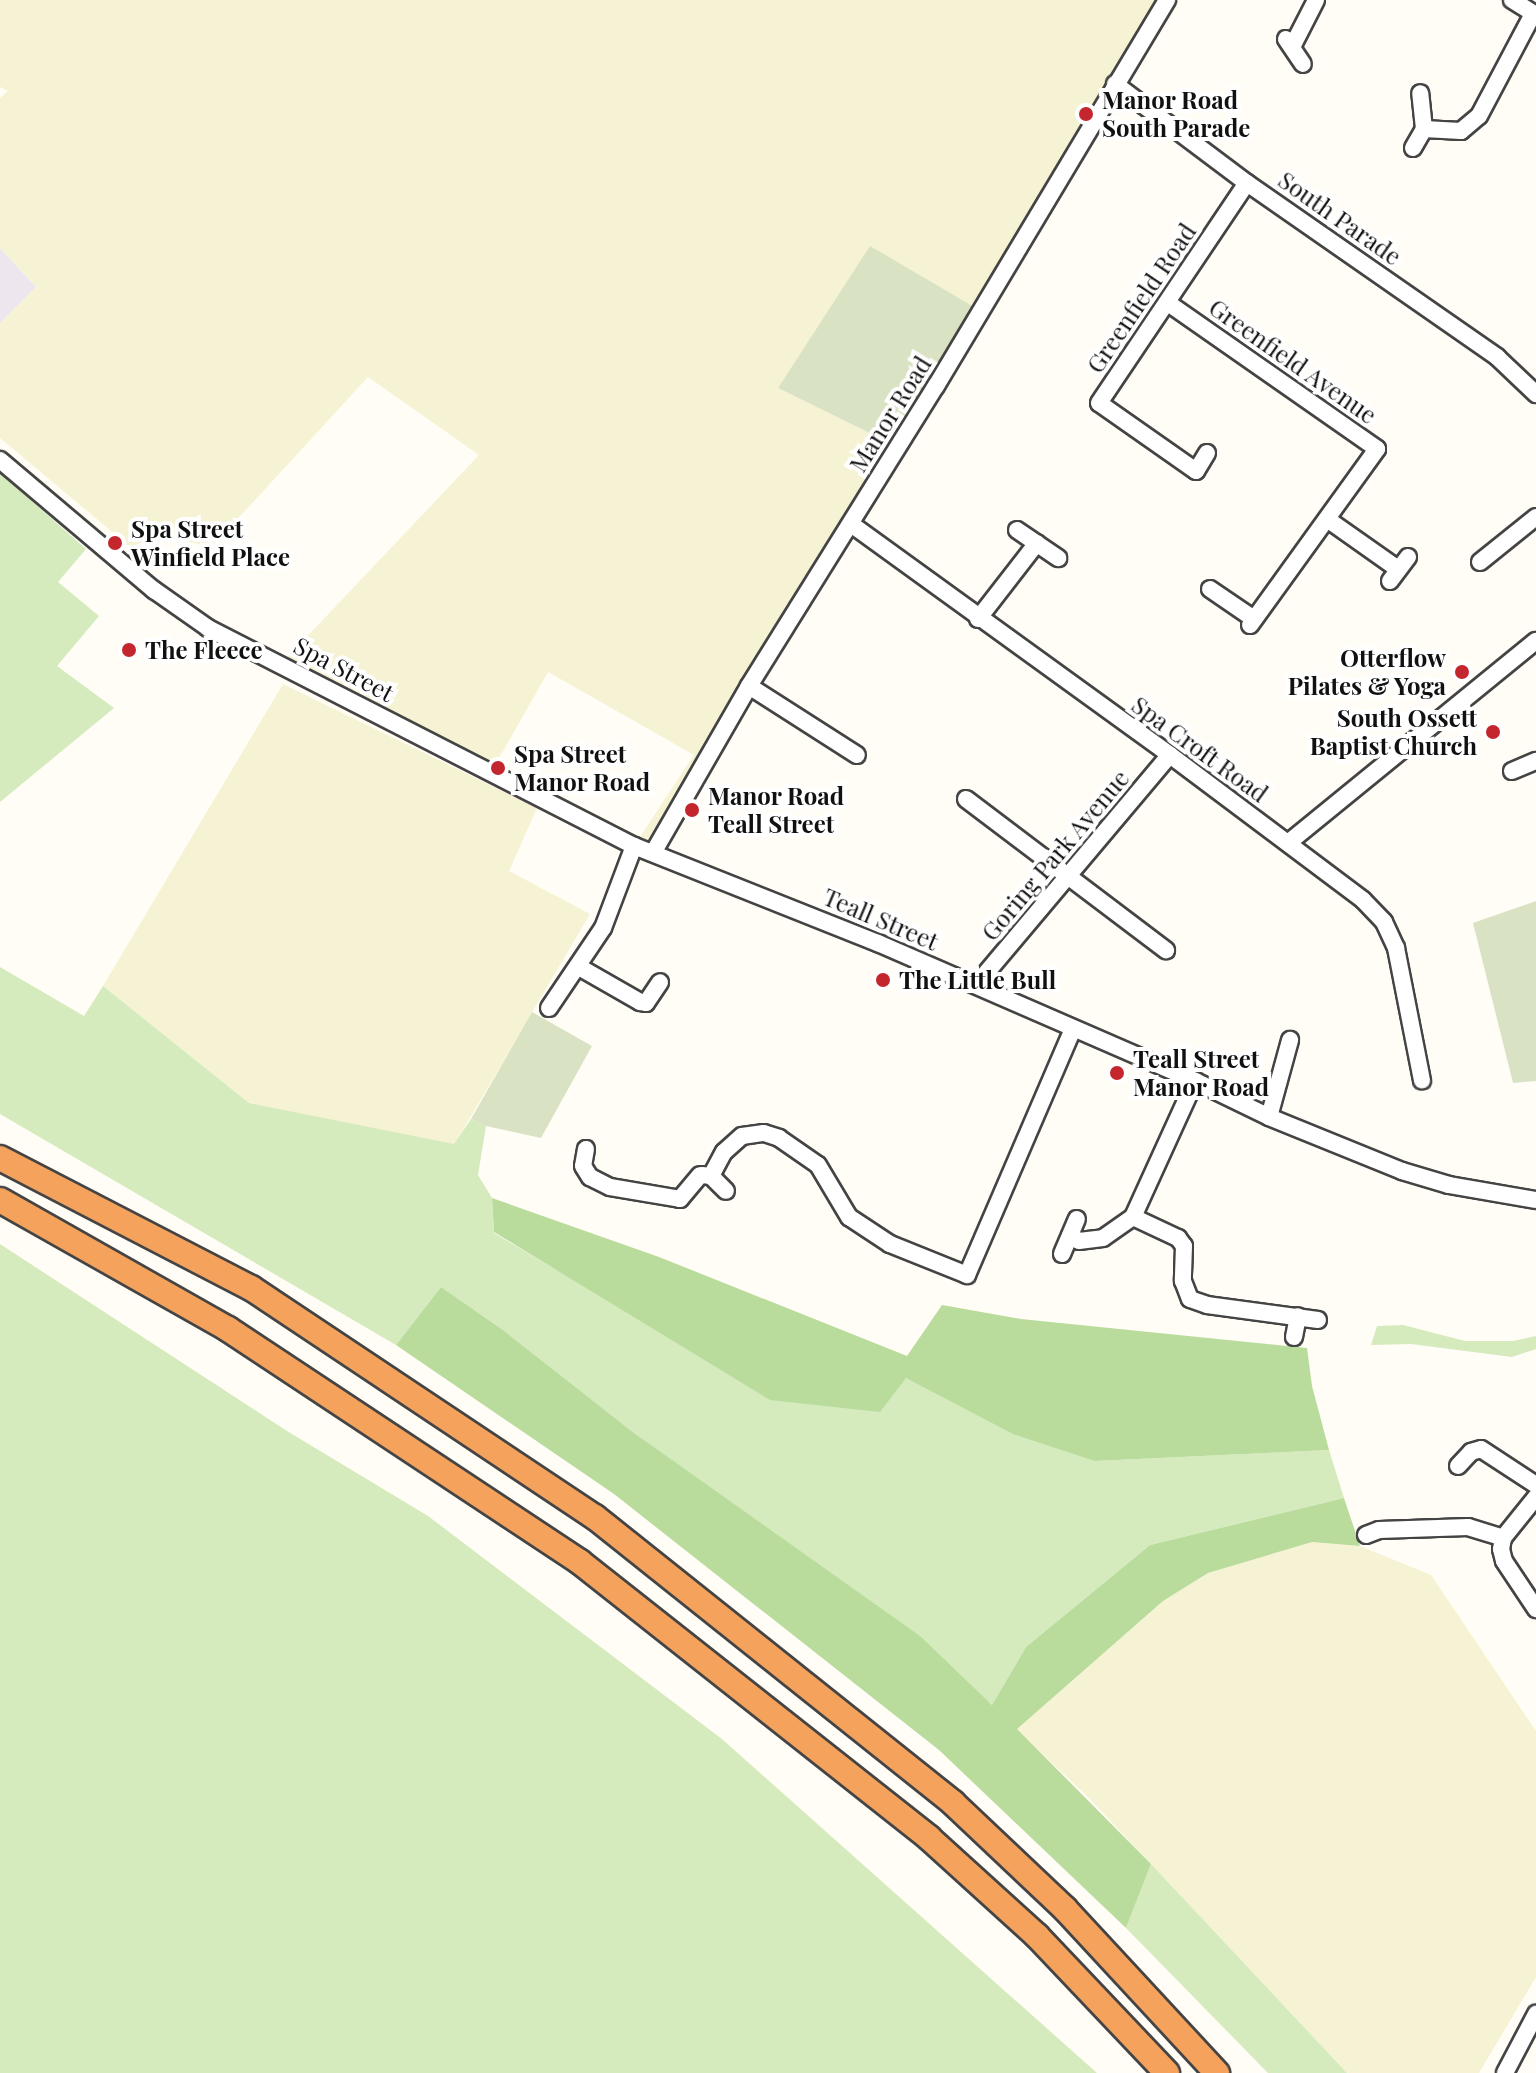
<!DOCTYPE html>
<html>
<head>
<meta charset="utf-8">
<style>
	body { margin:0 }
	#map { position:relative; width:1536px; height:2073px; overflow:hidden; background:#fffdf5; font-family:"Playfair Display",serif }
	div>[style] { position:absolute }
	.industrial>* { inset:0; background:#eee6ef }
	.farmland>* { inset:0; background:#f6f3d4 }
	.green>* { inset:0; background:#d5ebbd }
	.forest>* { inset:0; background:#b9dc9c }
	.cemetery>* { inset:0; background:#d9e3c4 }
	.roads { filter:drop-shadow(2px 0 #444) drop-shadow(-2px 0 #444) drop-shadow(0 2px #444) drop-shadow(0 -2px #444) }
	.minor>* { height:16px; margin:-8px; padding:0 8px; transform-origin:8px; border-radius:8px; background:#fff }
	.highway>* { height:24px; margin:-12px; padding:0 12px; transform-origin:12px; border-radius:12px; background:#f5a25d }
	.dots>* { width:22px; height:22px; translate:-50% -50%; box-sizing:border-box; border:4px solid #fff; border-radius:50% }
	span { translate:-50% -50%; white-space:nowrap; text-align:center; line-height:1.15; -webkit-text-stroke:8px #fff; paint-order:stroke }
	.poi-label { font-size:24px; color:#111; font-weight:700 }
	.left { translate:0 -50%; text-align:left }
	.right { translate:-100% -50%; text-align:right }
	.street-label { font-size:24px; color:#111 }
</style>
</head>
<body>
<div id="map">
	<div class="industrial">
		<div style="clip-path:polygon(0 248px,36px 287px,0 323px)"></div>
	</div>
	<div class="farmland">
		<div style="clip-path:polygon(0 0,1167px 0,981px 311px,870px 247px,778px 388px,896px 446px,653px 853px,634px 846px,694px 755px,548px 672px,495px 765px,452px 753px,282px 663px,479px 455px,368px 377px,211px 548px,164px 534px,130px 547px,0 438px,0 323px,36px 287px,0 248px,0 98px,8px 91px,0 87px)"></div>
		<div style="clip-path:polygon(283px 684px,537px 808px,509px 871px,590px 914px,454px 1145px,249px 1103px,103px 986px)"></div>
		<div style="clip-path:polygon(1312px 1542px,1360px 1546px,1431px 1575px,1536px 1731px,1536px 1977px,1479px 2073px,1347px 2073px,1088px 1797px,1016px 1729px,1163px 1601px,1208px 1573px)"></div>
	</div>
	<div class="green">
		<div style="clip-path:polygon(0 473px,86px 549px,58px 582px,99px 616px,57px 666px,114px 708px,0 802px)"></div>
		<div style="clip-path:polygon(0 967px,84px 1016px,103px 986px,249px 1103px,454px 1144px,471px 1119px,486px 1126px,478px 1175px,492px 1198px,494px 1233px,560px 1272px,906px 1378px,1095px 1461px,1329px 1450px,1344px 1498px,1150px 1545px,1026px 1647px,992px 1705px,958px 1675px,634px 1433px,503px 1330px,441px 1287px,396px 1345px,0 1114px)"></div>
		<div style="clip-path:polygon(0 1244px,287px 1431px,428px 1516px,722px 1739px,1097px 2073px,0 2073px)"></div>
		<div style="clip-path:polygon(1403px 1325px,1465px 1341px,1513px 1341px,1536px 1336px,1536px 1349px,1512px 1357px,1411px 1344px,1371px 1345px,1377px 1326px)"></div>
		<div style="clip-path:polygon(1151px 1864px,1347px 2073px,1268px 2073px,1126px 1928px)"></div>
	</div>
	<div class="forest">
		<div style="clip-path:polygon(492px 1198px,659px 1257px,907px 1356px,942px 1305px,1021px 1319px,1307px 1348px,1312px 1386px,1329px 1450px,1095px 1461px,1013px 1434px,906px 1378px,880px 1412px,770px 1400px,494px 1232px)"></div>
		<div style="clip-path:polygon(441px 1287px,503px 1330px,634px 1433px,920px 1636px,992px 1705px,1026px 1647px,1150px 1545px,1344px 1498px,1360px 1546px,1312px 1542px,1208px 1573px,1163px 1601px,1017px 1729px,1151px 1864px,1126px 1928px,939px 1750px,614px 1494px,396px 1345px)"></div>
	</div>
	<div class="cemetery">
		<div style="clip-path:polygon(870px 246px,981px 311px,896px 446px,778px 388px)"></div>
		<div style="clip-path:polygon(1536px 901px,1536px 1081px,1513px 1083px,1473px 923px)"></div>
		<div style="clip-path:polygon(532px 1012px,592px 1046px,541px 1138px,486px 1126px,471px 1119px)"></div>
	</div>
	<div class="roads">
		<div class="minor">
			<div style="left:1512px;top:0;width:28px;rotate:32deg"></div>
			<div style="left:1286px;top:39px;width:30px;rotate:56deg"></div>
			<div style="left:1292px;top:47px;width:53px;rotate:-62.9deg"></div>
			<div style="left:1115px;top:84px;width:165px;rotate:36.9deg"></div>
			<div style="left:1247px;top:183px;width:305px;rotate:34.8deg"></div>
			<div style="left:1497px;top:357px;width:54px;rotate:43.5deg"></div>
			<div style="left:1424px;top:129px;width:37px;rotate:3deg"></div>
			<div style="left:1461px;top:131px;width:23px;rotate:-40deg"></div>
			<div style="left:1479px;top:116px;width:115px;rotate:-62.1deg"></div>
			<div style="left:1413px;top:148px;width:22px;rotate:-60deg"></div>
			<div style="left:1424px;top:129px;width:36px;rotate:-96deg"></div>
			<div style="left:1168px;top:303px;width:255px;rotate:34.9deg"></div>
			<div style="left:1377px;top:449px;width:217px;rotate:125.8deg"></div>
			<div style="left:1207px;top:453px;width:21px;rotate:121deg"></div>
			<div style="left:1196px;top:471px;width:118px;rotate:-145deg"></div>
			<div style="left:1099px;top:403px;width:265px;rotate:-56.1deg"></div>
			<div style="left:0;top:460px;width:202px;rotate:40.2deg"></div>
			<div style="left:154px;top:590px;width:66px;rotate:35.1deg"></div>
			<div style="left:208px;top:628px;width:479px;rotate:27.1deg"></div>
			<div style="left:634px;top:846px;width:263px;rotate:21.7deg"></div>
			<div style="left:878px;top:943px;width:346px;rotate:23.5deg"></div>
			<div style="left:1195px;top:1081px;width:82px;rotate:25.9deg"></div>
			<div style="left:1269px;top:1117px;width:144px;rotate:22.1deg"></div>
			<div style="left:1402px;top:1171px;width:49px;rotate:16.6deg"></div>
			<div style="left:1449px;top:1185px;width:88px;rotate:9.8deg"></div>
			<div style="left:1327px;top:519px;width:87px;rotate:35.2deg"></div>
			<div style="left:851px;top:524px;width:394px;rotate:35.9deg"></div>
			<div style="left:1170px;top:755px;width:241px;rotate:36.9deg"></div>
			<div style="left:1363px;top:900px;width:30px;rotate:46deg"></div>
			<div style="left:1384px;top:922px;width:29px;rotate:65deg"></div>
			<div style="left:1396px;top:948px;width:135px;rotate:78.9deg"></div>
			<div style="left:1017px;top:530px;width:50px;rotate:34.3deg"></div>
			<div style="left:1480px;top:562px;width:72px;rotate:-38.8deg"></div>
			<div style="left:1390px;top:581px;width:30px;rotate:-53deg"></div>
			<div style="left:1210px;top:589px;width:53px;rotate:34.3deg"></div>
			<div style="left:978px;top:619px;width:96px;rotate:-52.2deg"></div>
			<div style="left:749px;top:686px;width:128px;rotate:32.6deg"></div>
			<div style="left:1512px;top:771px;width:26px;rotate:-23deg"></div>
			<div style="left:966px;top:799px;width:251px;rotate:37.1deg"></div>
			<div style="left:1288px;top:843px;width:320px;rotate:-39.2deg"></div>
			<div style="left:653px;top:853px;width:193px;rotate:-60.1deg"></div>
			<div style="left:749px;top:686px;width:354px;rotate:-58.1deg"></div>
			<div style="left:936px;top:386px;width:450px;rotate:-59.1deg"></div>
			<div style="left:579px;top:967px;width:70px;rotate:29.8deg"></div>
			<div style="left:640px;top:1002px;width:6px;rotate:9deg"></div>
			<div style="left:646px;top:1003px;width:25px;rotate:-56deg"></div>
			<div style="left:976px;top:985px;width:301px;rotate:-49.9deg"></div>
			<div style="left:549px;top:1008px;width:97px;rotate:-56deg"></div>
			<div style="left:603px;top:928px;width:88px;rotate:-69.3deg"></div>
			<div style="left:1269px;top:1117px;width:80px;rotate:-74.7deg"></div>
			<div style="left:586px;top:1149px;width:17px;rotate:100deg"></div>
			<div style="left:583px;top:1166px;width:13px;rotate:58deg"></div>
			<div style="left:590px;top:1177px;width:22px;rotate:27deg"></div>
			<div style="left:610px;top:1187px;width:71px;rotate:9.7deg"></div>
			<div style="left:680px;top:1199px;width:31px;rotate:-50deg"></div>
			<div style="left:702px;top:1175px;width:9px;rotate:6deg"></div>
			<div style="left:711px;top:1176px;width:21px;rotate:45deg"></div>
			<div style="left:711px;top:1176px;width:27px;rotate:-62deg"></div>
			<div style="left:724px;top:1152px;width:24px;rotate:-42deg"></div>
			<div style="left:742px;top:1136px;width:22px;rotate:-8deg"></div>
			<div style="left:764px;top:1133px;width:16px;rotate:18deg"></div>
			<div style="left:779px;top:1138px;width:47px;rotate:34.7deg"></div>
			<div style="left:818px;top:1165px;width:61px;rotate:59.2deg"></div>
			<div style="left:849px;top:1217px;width:49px;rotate:33.4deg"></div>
			<div style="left:890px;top:1244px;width:83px;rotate:21.9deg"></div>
			<div style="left:967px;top:1275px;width:268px;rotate:-66.7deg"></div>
			<div style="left:1133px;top:1217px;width:50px;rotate:25deg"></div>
			<div style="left:1178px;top:1238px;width:10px;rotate:53deg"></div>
			<div style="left:1184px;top:1246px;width:35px;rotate:92deg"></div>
			<div style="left:1183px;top:1281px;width:19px;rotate:69deg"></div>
			<div style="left:1190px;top:1299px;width:18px;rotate:19deg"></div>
			<div style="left:1207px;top:1305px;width:112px;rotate:7.7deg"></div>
			<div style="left:1070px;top:1236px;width:10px;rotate:29deg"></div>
			<div style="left:1079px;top:1241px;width:24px;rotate:-7deg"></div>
			<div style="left:1103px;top:1238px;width:37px;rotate:-35deg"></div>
			<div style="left:1133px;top:1217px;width:149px;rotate:-65.5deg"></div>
			<div style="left:1062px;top:1254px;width:38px;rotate:-67deg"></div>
			<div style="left:1294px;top:1337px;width:21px;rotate:-79deg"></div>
			<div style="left:1458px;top:1466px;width:19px;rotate:-47deg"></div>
			<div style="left:1471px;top:1452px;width:10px;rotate:-17deg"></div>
			<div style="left:1481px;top:1449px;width:66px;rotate:33.2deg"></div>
			<div style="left:1536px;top:1497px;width:53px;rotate:128.8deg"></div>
			<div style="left:1503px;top:1538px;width:11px;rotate:100deg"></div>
			<div style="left:1501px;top:1549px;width:12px;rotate:76deg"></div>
			<div style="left:1504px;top:1561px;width:58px;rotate:56.3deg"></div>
			<div style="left:1366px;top:1535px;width:14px;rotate:-21deg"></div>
			<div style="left:1379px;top:1530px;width:89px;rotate:-1.9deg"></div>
			<div style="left:1468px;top:1527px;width:37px;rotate:17deg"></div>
			<div style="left:1505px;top:2073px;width:67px;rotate:-62.3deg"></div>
		</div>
		<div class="highway">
			<div style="left:0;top:1158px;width:283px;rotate:27.4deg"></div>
			<div style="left:251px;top:1288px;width:413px;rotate:33.7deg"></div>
			<div style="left:595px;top:1517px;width:458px;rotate:38.6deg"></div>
			<div style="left:953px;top:1803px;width:154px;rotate:43.4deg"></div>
			<div style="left:1065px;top:1909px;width:224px;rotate:47.2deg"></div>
			<div style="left:0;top:1200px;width:262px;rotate:29.5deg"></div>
			<div style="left:228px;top:1329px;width:422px;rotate:33.5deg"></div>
			<div style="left:580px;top:1562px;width:445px;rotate:38.3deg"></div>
			<div style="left:929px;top:1838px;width:146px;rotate:42.2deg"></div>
			<div style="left:1037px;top:1936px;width:189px;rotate:46.5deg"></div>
		</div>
	</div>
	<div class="dots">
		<div style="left:1086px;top:114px;background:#c4262e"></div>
		<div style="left:115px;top:543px;background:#c4262e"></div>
		<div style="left:129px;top:650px;background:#c4262e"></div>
		<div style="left:1462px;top:672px;background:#c4262e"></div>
		<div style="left:1493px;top:732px;background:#c4262e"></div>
		<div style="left:498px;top:768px;background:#c4262e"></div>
		<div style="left:692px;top:810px;background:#c4262e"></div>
		<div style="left:883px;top:980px;background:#c4262e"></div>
		<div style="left:1117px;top:1073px;background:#c4262e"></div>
	</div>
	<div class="poi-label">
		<span class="left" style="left:1102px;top:114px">Manor Road<br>South Parade</span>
		<span class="left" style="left:131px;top:543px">Spa Street<br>Winfield Place</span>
		<span class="left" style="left:145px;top:650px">The Fleece</span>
		<span class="right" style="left:1446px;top:672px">Otterflow<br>Pilates &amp; Yoga</span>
		<span class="right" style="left:1477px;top:732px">South Ossett<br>Baptist Church</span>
		<span class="left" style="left:514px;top:768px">Spa Street<br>Manor Road</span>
		<span class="left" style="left:708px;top:810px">Manor Road<br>Teall Street</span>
		<span class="left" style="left:899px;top:980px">The Little Bull</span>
		<span class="left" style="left:1133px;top:1073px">Teall Street<br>Manor Road</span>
	</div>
	<div class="street-label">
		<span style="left:1340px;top:218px;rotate:35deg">South Parade</span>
		<span style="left:1141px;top:298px;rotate:-56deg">Greenfield Road</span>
		<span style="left:1293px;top:361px;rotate:35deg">Greenfield Avenue</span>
		<span style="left:890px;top:414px;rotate:-58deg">Manor Road</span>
		<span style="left:344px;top:669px;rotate:28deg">Spa Street</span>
		<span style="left:1200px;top:749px;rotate:36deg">Spa Croft Road</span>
		<span style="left:1055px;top:855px;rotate:-50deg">Goring Park Avenue</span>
		<span style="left:881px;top:919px;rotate:23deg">Teall Street</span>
	</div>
</div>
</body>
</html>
